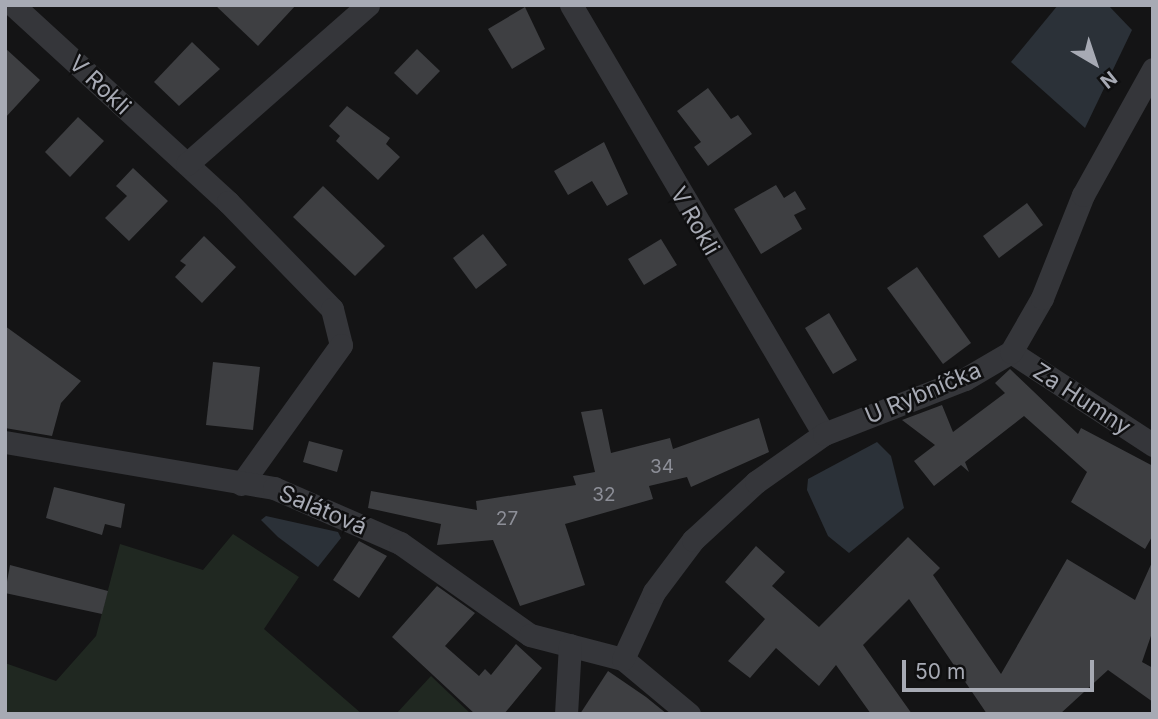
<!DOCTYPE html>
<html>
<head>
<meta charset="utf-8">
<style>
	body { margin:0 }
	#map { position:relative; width:1158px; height:719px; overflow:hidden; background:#141415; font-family:Inter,sans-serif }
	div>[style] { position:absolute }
	.green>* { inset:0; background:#202821 }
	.water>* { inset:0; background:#2b3138 }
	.building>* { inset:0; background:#3e3f42 }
	.street>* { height:23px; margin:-11.5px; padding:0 11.5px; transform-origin:11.5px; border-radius:11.5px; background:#35363a }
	span { translate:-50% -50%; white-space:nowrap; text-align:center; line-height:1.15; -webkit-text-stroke:5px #0f0f10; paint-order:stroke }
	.number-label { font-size:19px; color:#8d8f98 }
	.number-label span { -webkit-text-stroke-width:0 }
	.street-label { font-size:23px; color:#a7aab4 }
	.frame { position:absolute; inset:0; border:7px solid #a7aab4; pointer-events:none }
	.north { position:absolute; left:1060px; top:28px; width:70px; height:70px; -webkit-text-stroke:5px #0f0f10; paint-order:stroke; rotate:141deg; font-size:19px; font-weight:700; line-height:28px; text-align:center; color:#a7aab4 }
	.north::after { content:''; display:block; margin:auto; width:24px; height:32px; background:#a7aab4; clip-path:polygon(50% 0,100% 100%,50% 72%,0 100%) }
	.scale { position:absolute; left:902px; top:660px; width:192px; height:32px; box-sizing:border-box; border:4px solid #a7aab4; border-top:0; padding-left:9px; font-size:21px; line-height:24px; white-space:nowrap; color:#a7aab4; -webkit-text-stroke:5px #0f0f10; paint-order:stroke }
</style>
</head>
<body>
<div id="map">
	<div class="green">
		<div style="clip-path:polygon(233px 534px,299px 577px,264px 629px,362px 714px,5px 714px,5px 663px,56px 681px,96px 636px,120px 544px,203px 570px)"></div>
		<div style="clip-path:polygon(431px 676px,471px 714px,396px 714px)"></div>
	</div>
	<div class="water">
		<div style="clip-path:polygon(1058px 5px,1108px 5px,1132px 30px,1085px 128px,1011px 62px)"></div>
		<div style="clip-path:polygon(877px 442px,891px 456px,904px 508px,849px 553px,828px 536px,807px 490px,808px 479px)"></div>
		<div style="clip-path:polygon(266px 516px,338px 532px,341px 538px,318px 567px,278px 537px,261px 520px)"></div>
	</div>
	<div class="building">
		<div style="clip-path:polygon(215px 5px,296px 5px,258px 46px)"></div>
		<div style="clip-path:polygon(525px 7px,545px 49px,512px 69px,488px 29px)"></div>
		<div style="clip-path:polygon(192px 42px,220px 69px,179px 106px,154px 82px)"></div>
		<div style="clip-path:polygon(5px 48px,40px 80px,5px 118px)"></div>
		<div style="clip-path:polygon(417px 49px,440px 71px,417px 95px,394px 73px)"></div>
		<div style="clip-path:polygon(708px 88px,731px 119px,738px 115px,752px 134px,708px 166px,694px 147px,701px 142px,677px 111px)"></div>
		<div style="clip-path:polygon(347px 106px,390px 138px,386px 144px,400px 157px,378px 180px,336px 141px,340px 136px,329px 126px)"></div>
		<div style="clip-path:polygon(78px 117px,104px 141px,70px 177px,45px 152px)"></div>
		<div style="clip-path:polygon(604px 142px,628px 194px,607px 206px,592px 181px,568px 195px,554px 171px)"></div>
		<div style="clip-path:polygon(133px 168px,168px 201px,129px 241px,105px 218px,127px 196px,116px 186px)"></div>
		<div style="clip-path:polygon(776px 185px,784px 198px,795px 191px,806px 209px,794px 215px,802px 229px,761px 254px,734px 209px)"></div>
		<div style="clip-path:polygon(323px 186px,385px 246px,355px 276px,293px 217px)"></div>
		<div style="clip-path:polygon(1027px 203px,1043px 225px,999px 258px,983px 236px)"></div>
		<div style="clip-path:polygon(483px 234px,507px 265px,476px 289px,453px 258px)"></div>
		<div style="clip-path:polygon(204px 236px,236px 267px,202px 303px,175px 277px,186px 265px,180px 261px)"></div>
		<div style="clip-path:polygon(661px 239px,677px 265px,644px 285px,628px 259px)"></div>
		<div style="clip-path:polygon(917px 267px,971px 343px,943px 364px,887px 288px)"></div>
		<div style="clip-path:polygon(829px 313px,857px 360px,833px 374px,805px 328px)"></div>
		<div style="clip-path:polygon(5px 326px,81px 381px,61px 403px,52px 436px,5px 428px)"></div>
		<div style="clip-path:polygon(213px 362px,260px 367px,253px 430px,206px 425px)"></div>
		<div style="clip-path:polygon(1010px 369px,1078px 434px,1081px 428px,1153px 466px,1153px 535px,1145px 549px,1071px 502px,1087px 472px,1024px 416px,965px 462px,969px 472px,961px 465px,934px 486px,914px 461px,935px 445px,902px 420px,942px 405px,953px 432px,1005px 393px,995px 383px)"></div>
		<div style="clip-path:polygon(602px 409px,611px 453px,670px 438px,673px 449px,759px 418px,769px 452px,691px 487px,687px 477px,649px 486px,653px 499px,565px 524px,585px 585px,520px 606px,493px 540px,437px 545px,441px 524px,368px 508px,371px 491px,477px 510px,476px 501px,576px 485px,573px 476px,595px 472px,581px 412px)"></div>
		<div style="clip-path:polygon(309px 441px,343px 450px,337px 472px,303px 462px)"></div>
		<div style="clip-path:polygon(54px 487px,125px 504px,121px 528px,105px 524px,102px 535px,46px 518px)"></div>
		<div style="clip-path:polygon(908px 537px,940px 568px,933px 575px,1001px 674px,1067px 559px,1135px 600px,1153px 560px,1153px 630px,1142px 662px,1153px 668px,1153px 702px,1108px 670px,1060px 714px,987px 714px,909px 599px,863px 645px,912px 714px,871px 714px,836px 665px,819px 686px,776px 648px,750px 678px,728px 661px,765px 619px,725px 582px,756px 546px,785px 572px,772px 586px,819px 627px)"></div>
		<div style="clip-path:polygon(359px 541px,387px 556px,359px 598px,333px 580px)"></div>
		<div style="clip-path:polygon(10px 565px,108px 591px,102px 614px,5px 593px)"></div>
		<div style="clip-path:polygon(437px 586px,475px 613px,445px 646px,479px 676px,485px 669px,491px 675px,516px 644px,542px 668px,504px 714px,475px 714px,392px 637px)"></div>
		<div style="clip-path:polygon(608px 671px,646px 697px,667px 714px,580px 714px)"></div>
	</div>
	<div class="street">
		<div style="left:13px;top:5px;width:292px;rotate:42.5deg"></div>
		<div style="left:228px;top:202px;width:149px;rotate:45.8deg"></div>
		<div style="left:332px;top:309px;width:37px;rotate:76deg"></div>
		<div style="left:341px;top:345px;width:171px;rotate:125.7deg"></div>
		<div style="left:571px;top:5px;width:498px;rotate:59.5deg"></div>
		<div style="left:187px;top:164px;width:241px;rotate:-41.3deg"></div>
		<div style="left:1011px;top:352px;width:170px;rotate:33.2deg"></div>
		<div style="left:5px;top:442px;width:273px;rotate:9.7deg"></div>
		<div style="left:274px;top:488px;width:137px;rotate:23.6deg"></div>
		<div style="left:400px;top:543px;width:159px;rotate:35.3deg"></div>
		<div style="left:530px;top:635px;width:96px;rotate:14.5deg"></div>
		<div style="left:623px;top:659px;width:86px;rotate:39.8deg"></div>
		<div style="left:623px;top:659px;width:74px;rotate:-65.2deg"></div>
		<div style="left:654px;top:592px;width:65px;rotate:-53.1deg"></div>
		<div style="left:693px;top:540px;width:86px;rotate:-42.6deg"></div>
		<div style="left:756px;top:482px;width:83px;rotate:-35.2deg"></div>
		<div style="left:824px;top:434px;width:151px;rotate:-21.3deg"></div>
		<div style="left:965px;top:379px;width:53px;rotate:-30.4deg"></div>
		<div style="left:1011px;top:352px;width:62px;rotate:-60.1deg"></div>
		<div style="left:1042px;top:298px;width:111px;rotate:-68.3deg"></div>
		<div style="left:1083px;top:195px;width:144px;rotate:-60.9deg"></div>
		<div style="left:566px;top:714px;width:69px;rotate:-86.7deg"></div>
	</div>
	<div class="number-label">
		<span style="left:662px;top:467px">34</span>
		<span style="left:604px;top:495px">32</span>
		<span style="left:507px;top:519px">27</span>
	</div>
	<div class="street-label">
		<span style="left:100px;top:85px;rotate:43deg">V Rokli</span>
		<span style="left:695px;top:221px;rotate:60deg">V Rokli</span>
		<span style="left:923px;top:393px;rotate:-23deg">U Rybníčka</span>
		<span style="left:1082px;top:399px;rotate:33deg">Za Humny</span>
		<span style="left:323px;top:510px;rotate:23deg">Salátová</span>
	</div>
	<div class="frame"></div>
	<div class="north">N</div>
	<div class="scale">50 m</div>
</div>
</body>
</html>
